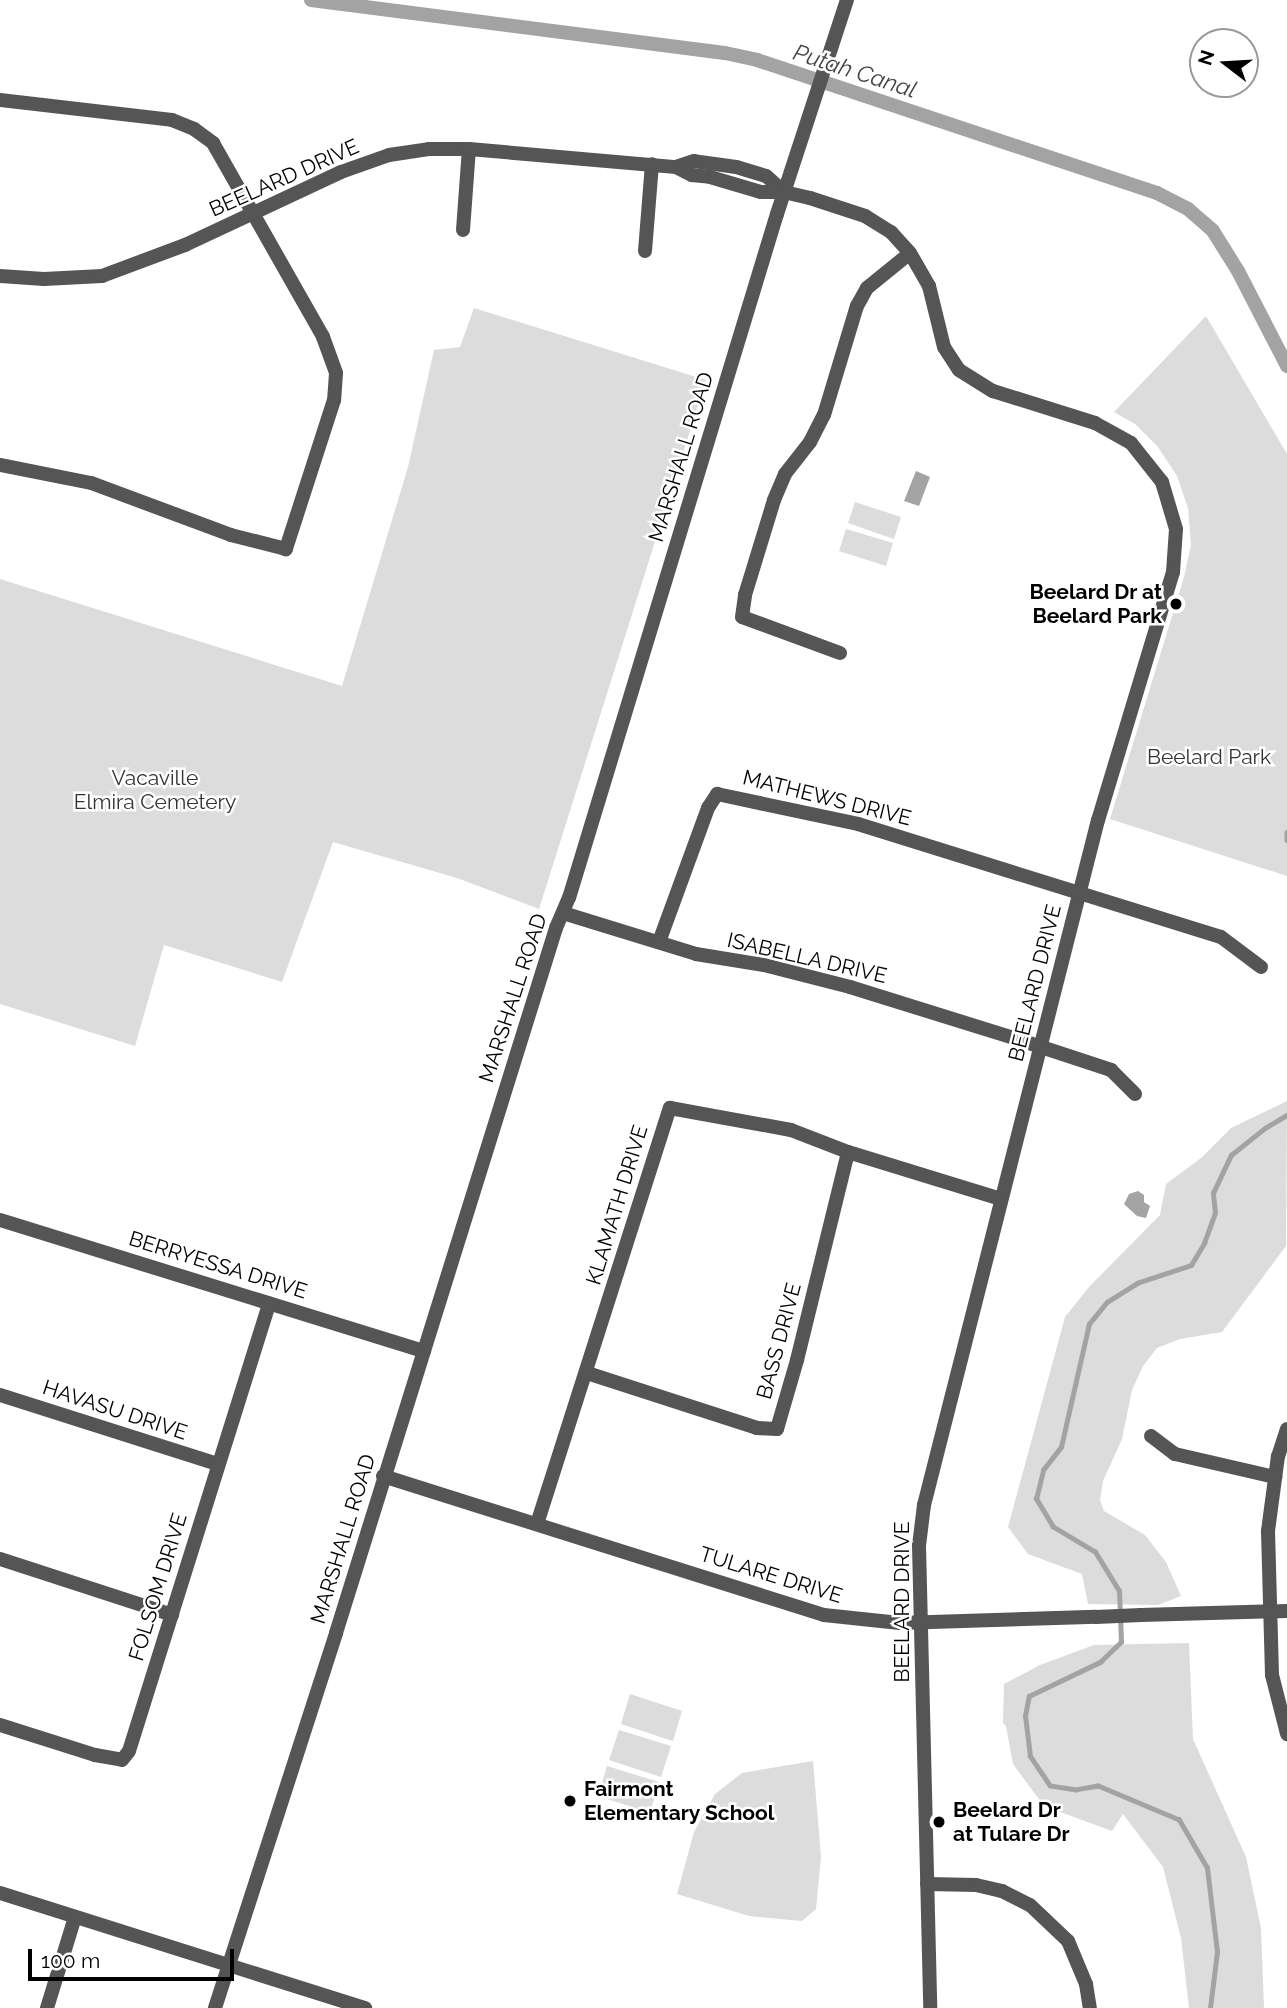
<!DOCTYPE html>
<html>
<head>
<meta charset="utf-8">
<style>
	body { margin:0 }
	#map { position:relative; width:1287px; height:2008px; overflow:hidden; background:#fff; font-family:Raleway,sans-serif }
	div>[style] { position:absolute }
	.green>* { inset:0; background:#dcdcdc }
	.water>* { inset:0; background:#a3a3a3 }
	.stream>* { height:4.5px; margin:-2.25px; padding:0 2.25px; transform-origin:2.25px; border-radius:2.25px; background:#a3a3a3 }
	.canal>* { height:14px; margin:-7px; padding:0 7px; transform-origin:7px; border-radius:7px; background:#a3a3a3 }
	.minor>* { height:14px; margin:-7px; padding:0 7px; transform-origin:7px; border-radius:7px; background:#555 }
	.tertiary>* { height:14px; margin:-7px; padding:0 7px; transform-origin:7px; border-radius:7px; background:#555 }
	.dots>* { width:19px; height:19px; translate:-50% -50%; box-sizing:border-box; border:4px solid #fff; border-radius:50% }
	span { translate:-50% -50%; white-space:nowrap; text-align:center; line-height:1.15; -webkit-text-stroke:5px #fff; paint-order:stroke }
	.street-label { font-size:21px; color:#000 }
	.poi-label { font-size:21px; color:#000; font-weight:700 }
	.right { translate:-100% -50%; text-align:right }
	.left { translate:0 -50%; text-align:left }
	.park-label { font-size:21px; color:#333 }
	.water-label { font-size:23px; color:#444; font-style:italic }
	.north { position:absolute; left:1189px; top:28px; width:70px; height:70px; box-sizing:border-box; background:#fff; border:2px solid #999; border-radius:50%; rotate:287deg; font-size:19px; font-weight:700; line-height:28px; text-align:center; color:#000 }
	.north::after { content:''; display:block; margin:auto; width:24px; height:32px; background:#000; clip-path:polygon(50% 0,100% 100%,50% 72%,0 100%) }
	.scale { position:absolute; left:28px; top:1949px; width:206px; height:32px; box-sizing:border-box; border:4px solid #000; border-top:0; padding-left:9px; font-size:21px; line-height:24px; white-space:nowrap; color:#000; -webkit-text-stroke:5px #fff; paint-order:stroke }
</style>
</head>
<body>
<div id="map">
	<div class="green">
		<div style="clip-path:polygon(474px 308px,706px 380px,539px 909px,457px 878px,333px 842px,282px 982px,164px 945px,135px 1046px,0 1004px,0 579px,342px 686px,408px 467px,434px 350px,460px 347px)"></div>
		<div style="clip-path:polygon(1206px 316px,1287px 454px,1287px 876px,1110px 819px,1184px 577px,1191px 545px,1188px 508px,1177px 476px,1158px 447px,1135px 424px,1114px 412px)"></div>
		<div style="clip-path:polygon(855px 502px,901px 517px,894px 539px,848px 523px)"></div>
		<div style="clip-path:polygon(846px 529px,893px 543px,886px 566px,839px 551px)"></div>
		<div style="clip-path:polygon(1287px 1101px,1286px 1246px,1222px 1332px,1180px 1339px,1157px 1348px,1143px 1366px,1132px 1390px,1122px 1439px,1103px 1481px,1100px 1500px,1104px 1511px,1145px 1535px,1166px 1562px,1181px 1596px,1158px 1605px,1088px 1604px,1082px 1574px,1028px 1554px,1008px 1527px,1065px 1317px,1089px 1287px,1160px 1215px,1166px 1184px,1201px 1158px,1231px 1128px)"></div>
		<div style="clip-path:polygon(1189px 1643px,1193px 1739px,1246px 1857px,1261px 1928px,1264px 2008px,1189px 2008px,1181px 1938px,1163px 1867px,1123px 1814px,1112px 1831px,1044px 1806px,1013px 1764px,1006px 1726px,1003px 1723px,1004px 1684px,1040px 1665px,1094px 1645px)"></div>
		<div style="clip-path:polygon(630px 1694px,682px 1711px,673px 1741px,621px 1724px)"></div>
		<div style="clip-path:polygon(619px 1730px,671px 1746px,661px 1777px,609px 1760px)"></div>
		<div style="clip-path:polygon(813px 1761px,821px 1857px,816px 1909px,802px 1921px,749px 1916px,677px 1894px,694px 1832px,715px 1794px,742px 1773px)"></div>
		<div style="clip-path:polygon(607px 1766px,659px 1782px,650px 1813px,598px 1796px)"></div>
	</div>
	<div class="water">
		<div style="clip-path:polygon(916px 471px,930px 477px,919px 506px,904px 501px)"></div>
		<div style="clip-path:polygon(1138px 1191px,1144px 1195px,1144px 1202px,1150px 1206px,1146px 1218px,1137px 1216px,1124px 1204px,1129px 1194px)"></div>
	</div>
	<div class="stream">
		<div style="left:1287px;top:832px;width:8px;rotate:90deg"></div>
		<div style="left:1210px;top:2008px;width:56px;rotate:-82.9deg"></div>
		<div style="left:1217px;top:1952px;width:85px;rotate:-96.8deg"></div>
		<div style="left:1207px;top:1868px;width:56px;rotate:-120.3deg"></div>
		<div style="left:1179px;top:1820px;width:88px;rotate:-157.2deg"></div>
		<div style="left:1098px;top:1786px;width:22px;rotate:170deg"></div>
		<div style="left:1076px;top:1790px;width:26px;rotate:-171deg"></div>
		<div style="left:1050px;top:1786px;width:36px;rotate:-124deg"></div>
		<div style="left:1030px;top:1756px;width:40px;rotate:-97.1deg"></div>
		<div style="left:1025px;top:1716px;width:20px;rotate:-79deg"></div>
		<div style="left:1029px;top:1696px;width:79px;rotate:-25.6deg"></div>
		<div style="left:1100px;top:1662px;width:29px;rotate:-44deg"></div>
		<div style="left:1121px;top:1642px;width:51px;rotate:-92.2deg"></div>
		<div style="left:1119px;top:1591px;width:46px;rotate:-121.6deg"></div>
		<div style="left:1095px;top:1552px;width:49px;rotate:-149.2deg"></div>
		<div style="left:1053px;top:1527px;width:33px;rotate:-121deg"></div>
		<div style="left:1036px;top:1499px;width:30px;rotate:-76deg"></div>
		<div style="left:1043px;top:1470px;width:29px;rotate:-52deg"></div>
		<div style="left:1061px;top:1447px;width:126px;rotate:-77.2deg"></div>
		<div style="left:1089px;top:1324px;width:28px;rotate:-51deg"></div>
		<div style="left:1107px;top:1302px;width:36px;rotate:-32deg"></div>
		<div style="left:1137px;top:1283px;width:57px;rotate:-18.4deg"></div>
		<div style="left:1191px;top:1265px;width:26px;rotate:-59deg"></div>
		<div style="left:1204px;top:1243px;width:32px;rotate:-70deg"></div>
		<div style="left:1215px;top:1213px;width:20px;rotate:-96deg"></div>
		<div style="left:1213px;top:1193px;width:42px;rotate:-64.7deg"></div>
		<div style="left:1231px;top:1155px;width:43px;rotate:-38.5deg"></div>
		<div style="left:1265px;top:1128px;width:26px;rotate:-31deg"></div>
	</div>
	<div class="canal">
		<div style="left:311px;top:0;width:417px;rotate:7.3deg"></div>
		<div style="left:725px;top:53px;width:33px;rotate:12deg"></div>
		<div style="left:757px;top:60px;width:422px;rotate:18.4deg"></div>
		<div style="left:1157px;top:193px;width:35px;rotate:27deg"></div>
		<div style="left:1188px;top:209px;width:33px;rotate:41deg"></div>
		<div style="left:1213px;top:231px;width:47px;rotate:58deg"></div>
		<div style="left:1238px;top:271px;width:107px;rotate:62.7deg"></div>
	</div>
	<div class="minor">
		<div style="left:0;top:100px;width:173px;rotate:6.6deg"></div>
		<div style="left:172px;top:120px;width:24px;rotate:22deg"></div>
		<div style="left:194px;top:129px;width:24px;rotate:36deg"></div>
		<div style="left:213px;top:143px;width:223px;rotate:60.4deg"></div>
		<div style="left:323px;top:337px;width:38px;rotate:70deg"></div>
		<div style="left:336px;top:373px;width:27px;rotate:94deg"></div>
		<div style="left:334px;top:400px;width:157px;rotate:107.9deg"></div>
		<div style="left:286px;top:549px;width:57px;rotate:-165.7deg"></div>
		<div style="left:231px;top:535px;width:149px;rotate:-159.6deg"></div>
		<div style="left:91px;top:483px;width:93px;rotate:-168.8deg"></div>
		<div style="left:784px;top:192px;width:24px;rotate:-138deg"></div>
		<div style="left:766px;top:176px;width:31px;rotate:-163deg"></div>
		<div style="left:736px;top:167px;width:42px;rotate:-171.9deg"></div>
		<div style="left:694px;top:161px;width:19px;rotate:162deg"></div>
		<div style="left:676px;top:167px;width:18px;rotate:27deg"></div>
		<div style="left:692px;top:175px;width:18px;rotate:6deg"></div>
		<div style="left:710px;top:177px;width:53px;rotate:16.4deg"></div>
		<div style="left:761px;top:192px;width:23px"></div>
		<div style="left:784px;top:192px;width:27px;rotate:13deg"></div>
		<div style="left:810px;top:198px;width:58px;rotate:18.1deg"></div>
		<div style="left:865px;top:216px;width:31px;rotate:32deg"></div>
		<div style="left:891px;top:232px;width:28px;rotate:48deg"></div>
		<div style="left:910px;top:253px;width:38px;rotate:60deg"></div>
		<div style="left:929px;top:286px;width:63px;rotate:76.2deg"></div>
		<div style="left:944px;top:347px;width:27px;rotate:57deg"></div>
		<div style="left:959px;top:370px;width:40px;rotate:32deg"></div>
		<div style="left:993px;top:391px;width:107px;rotate:17.4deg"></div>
		<div style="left:1095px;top:423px;width:41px;rotate:29.1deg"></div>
		<div style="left:1131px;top:443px;width:50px;rotate:51.5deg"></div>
		<div style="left:1162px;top:482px;width:49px;rotate:73.4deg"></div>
		<div style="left:1176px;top:529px;width:43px;rotate:94deg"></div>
		<div style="left:1173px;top:572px;width:259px;rotate:106.8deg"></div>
		<div style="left:1098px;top:820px;width:707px;rotate:104.25deg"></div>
		<div style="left:924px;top:1505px;width:41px;rotate:97deg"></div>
		<div style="left:919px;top:1546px;width:462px;rotate:88.6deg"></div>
		<div style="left:463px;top:230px;width:81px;rotate:-85.8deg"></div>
		<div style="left:645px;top:251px;width:87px;rotate:-85.4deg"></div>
		<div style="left:0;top:276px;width:44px;rotate:3.9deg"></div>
		<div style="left:44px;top:279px;width:58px;rotate:-3deg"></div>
		<div style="left:102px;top:276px;width:89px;rotate:-20.5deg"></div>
		<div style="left:185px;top:245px;width:172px;rotate:-25.1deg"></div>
		<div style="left:341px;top:172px;width:51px;rotate:-19.5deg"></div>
		<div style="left:389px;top:155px;width:40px;rotate:-8.5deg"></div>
		<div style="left:429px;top:149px;width:40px"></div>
		<div style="left:469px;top:149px;width:208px;rotate:5deg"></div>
		<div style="left:840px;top:653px;width:104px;rotate:-159.8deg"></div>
		<div style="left:742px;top:617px;width:22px;rotate:-82deg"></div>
		<div style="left:745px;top:595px;width:99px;rotate:-73deg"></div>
		<div style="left:774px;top:500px;width:28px;rotate:-67deg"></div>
		<div style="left:785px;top:474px;width:41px;rotate:-52deg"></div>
		<div style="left:810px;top:442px;width:30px;rotate:-63deg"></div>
		<div style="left:824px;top:415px;width:114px;rotate:-73.2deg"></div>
		<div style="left:857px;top:306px;width:21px;rotate:-61deg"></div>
		<div style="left:867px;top:288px;width:55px;rotate:-39.1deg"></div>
		<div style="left:563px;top:913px;width:139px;rotate:17.1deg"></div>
		<div style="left:696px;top:954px;width:69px;rotate:9.2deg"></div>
		<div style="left:764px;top:965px;width:89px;rotate:14.3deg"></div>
		<div style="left:850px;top:987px;width:178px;rotate:17.3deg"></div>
		<div style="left:1020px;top:1040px;width:96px;rotate:18.2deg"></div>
		<div style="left:1111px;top:1070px;width:34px;rotate:45deg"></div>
		<div style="left:659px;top:942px;width:143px;rotate:-69.9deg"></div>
		<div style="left:708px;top:808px;width:17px;rotate:-57deg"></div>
		<div style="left:717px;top:794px;width:144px;rotate:12deg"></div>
		<div style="left:858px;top:824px;width:380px;rotate:17.3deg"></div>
		<div style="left:1221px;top:937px;width:50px;rotate:36.9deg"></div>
		<div style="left:0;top:1220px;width:444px;rotate:17.2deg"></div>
		<div style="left:587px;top:1373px;width:179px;rotate:17.9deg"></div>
		<div style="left:757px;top:1428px;width:20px;rotate:3deg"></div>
		<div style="left:777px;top:1429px;width:72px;rotate:-73.8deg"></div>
		<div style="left:797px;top:1360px;width:214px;rotate:-76.2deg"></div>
		<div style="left:0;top:1395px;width:229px;rotate:17.6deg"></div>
		<div style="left:1287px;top:1429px;width:28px;rotate:108deg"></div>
		<div style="left:1278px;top:1456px;width:76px;rotate:97.6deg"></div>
		<div style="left:1268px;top:1531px;width:144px;rotate:88.4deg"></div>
		<div style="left:1272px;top:1675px;width:61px;rotate:75.7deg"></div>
		<div style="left:1151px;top:1436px;width:30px;rotate:37deg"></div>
		<div style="left:1175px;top:1454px;width:103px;rotate:13deg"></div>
		<div style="left:537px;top:1524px;width:437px;rotate:-72.3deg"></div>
		<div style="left:670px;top:1108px;width:123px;rotate:10.3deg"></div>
		<div style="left:791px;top:1130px;width:61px;rotate:21.1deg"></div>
		<div style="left:848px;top:1152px;width:160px;rotate:17.1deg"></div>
		<div style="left:0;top:1559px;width:181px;rotate:18deg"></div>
		<div style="left:1096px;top:1617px;width:45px;rotate:-2.5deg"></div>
		<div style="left:0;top:1725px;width:100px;rotate:17.5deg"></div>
		<div style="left:95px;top:1755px;width:27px;rotate:10deg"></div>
		<div style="left:122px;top:1760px;width:11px;rotate:-52deg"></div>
		<div style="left:129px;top:1751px;width:469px;rotate:-72.6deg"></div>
		<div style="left:927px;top:1884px;width:49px;rotate:1.2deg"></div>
		<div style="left:976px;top:1885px;width:27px;rotate:13deg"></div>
		<div style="left:1002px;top:1891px;width:31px;rotate:27deg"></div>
		<div style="left:1030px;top:1905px;width:52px;rotate:43.5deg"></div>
		<div style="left:1068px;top:1941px;width:47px;rotate:67.3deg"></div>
		<div style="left:1086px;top:1984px;width:24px;rotate:81deg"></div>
		<div style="left:0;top:1893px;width:383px;rotate:17.5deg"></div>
		<div style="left:47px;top:2008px;width:95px;rotate:-72.9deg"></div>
	</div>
	<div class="tertiary">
		<div style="left:383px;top:1476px;width:462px;rotate:17.5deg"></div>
		<div style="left:824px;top:1615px;width:76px;rotate:6deg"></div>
		<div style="left:900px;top:1623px;width:196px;rotate:-1.8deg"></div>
		<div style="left:1141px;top:1615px;width:146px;rotate:-1.6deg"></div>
		<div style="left:215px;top:2008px;width:394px;rotate:-72.1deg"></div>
		<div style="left:336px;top:1633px;width:739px;rotate:-72.67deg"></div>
		<div style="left:556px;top:928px;width:33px;rotate:-67deg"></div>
		<div style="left:569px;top:898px;width:715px;rotate:-73.09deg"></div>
		<div style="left:777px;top:214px;width:225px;rotate:-71.9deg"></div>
	</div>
	<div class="dots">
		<div style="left:1176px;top:604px;background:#000"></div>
		<div style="left:570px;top:1801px;background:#000"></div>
		<div style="left:939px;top:1822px;background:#000"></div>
	</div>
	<div class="street-label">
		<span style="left:284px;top:178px;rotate:-24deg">BEELARD DRIVE</span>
		<span style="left:681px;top:457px;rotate:-73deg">MARSHALL ROAD</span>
		<span style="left:827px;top:798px;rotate:14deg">MATHEWS DRIVE</span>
		<span style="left:807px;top:958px;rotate:13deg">ISABELLA DRIVE</span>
		<span style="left:1035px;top:983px;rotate:-76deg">BEELARD DRIVE</span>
		<span style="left:513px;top:998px;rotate:-72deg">MARSHALL ROAD</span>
		<span style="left:617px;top:1205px;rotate:-73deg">KLAMATH DRIVE</span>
		<span style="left:218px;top:1265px;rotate:17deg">BERRYESSA DRIVE</span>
		<span style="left:779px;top:1341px;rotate:-75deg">BASS DRIVE</span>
		<span style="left:115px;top:1410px;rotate:18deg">HAVASU DRIVE</span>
		<span style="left:343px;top:1539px;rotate:-73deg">MARSHALL ROAD</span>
		<span style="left:771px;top:1575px;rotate:17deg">TULARE DRIVE</span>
		<span style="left:158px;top:1587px;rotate:-73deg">FOLSOM DRIVE</span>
		<span style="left:902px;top:1602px;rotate:-90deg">BEELARD DRIVE</span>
	</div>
	<div class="poi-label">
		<span class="right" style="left:1162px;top:604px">Beelard Dr at<br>Beelard Park</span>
		<span class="left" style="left:584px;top:1801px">Fairmont<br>Elementary School</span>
		<span class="left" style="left:953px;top:1822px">Beelard Dr<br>at Tulare Dr</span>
	</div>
	<div class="park-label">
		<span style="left:1209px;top:757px">Beelard Park</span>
		<span style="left:155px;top:790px">Vacaville<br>Elmira Cemetery</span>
	</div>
	<div class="water-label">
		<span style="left:855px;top:71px;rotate:18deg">Putah Canal</span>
	</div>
	<div class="north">N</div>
	<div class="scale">100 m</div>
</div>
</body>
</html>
